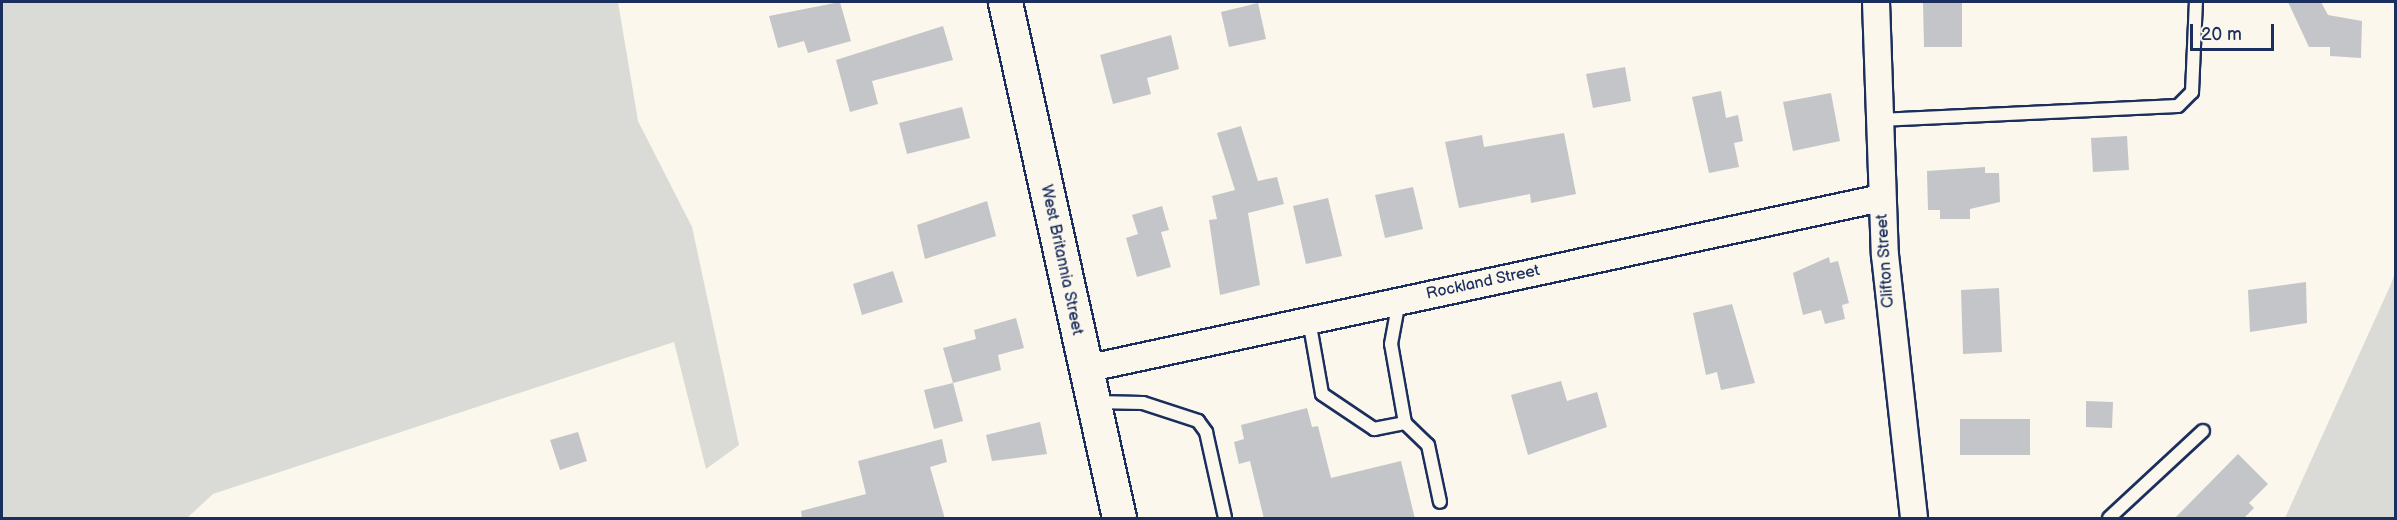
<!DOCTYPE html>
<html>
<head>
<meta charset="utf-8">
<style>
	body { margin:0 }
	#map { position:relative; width:2397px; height:520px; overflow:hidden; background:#fbf7ec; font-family:"Balsamiq Sans",sans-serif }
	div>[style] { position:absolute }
	.green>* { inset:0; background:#dadad7 }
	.building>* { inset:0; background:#c3c5c9 }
	.roads { filter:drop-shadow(2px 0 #1b2f5e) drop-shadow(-2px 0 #1b2f5e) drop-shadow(0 2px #1b2f5e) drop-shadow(0 -2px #1b2f5e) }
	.lane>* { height:12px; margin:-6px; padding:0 6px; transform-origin:6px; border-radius:6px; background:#fbf7ec }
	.street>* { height:26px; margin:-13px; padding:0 13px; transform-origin:13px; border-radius:13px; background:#fbf7ec }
	.secondary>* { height:33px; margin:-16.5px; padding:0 16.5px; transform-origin:16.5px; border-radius:16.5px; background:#fbf7ec }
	span { translate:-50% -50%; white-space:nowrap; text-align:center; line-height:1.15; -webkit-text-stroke:5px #fbf7ec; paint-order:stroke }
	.street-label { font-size:16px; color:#1b2f5e }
	.frame { position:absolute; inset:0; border:3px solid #1b2f5e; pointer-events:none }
	.scale { position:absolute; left:2190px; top:24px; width:84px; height:27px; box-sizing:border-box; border:3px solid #1b2f5e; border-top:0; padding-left:8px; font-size:18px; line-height:21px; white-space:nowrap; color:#1b2f5e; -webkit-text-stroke:4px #fbf7ec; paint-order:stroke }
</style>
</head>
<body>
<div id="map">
	<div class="green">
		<div style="clip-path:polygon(2px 2px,618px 2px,638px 121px,692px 227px,739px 445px,706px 469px,674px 342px,213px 494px,187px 518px,2px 518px)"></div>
		<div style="clip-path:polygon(2395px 273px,2395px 518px,2285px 518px,2391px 284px)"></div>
	</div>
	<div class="building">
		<div style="clip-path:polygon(840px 2px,851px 41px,808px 53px,804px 41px,778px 48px,769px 16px)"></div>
		<div style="clip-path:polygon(1923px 2px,1962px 2px,1962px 47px,1924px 47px)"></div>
		<div style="clip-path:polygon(2288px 2px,2321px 2px,2328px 15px,2362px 21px,2361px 58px,2330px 56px,2330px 47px,2309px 47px)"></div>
		<div style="clip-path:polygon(1258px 3px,1266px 39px,1229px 47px,1221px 12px)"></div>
		<div style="clip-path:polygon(943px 26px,953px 60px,872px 81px,878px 104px,850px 112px,836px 60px)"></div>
		<div style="clip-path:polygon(1171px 35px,1179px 69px,1147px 78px,1151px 94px,1113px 104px,1100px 55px)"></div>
		<div style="clip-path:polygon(1625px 67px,1631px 101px,1593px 108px,1586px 74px)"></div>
		<div style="clip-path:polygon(1721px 91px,1726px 118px,1738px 115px,1743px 141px,1734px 143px,1739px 167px,1709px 173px,1692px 97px)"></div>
		<div style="clip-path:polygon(1831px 93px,1840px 141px,1793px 151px,1783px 102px)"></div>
		<div style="clip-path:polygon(962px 107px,970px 138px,907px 154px,899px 123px)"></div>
		<div style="clip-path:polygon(1241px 126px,1258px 181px,1277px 177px,1284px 204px,1248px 213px,1260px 285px,1220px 295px,1209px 220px,1217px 219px,1212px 196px,1235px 190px,1217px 133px)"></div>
		<div style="clip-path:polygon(1564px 133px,1576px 194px,1531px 203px,1530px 194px,1459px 208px,1445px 142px,1482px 135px,1484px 147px)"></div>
		<div style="clip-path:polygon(2127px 136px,2129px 170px,2093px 172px,2091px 138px)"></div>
		<div style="clip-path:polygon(1985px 167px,1985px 173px,1999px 173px,2000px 202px,1970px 209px,1970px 219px,1940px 219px,1940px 210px,1928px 210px,1927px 171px)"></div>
		<div style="clip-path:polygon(1413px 187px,1423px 229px,1385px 238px,1375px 195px)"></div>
		<div style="clip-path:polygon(1328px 198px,1342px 256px,1306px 264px,1293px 206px)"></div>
		<div style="clip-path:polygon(987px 201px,996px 236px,925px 259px,917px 225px)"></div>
		<div style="clip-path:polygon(1162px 206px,1169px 230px,1161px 232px,1171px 267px,1137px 277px,1126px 238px,1138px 234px,1132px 215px)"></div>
		<div style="clip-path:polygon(1829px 257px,1830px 263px,1838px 261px,1849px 303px,1842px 305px,1845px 319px,1825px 324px,1821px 310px,1803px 315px,1793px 273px)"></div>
		<div style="clip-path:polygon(893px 271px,903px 302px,862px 315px,853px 284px)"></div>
		<div style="clip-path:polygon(2306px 282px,2307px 323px,2250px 332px,2248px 290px)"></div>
		<div style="clip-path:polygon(1999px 288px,2002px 352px,1963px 354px,1961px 290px)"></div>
		<div style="clip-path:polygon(1732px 304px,1755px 383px,1721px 390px,1717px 372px,1706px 375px,1693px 313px)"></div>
		<div style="clip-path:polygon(1016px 318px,1024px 348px,998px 355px,1001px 370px,953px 383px,963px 421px,934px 429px,924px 390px,953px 383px,943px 348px,976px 339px,974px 330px)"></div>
		<div style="clip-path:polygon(1561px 381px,1567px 401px,1597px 392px,1607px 427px,1528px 455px,1511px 395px)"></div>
		<div style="clip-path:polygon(2086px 401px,2113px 402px,2112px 428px,2086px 427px)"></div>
		<div style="clip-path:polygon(1307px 408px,1312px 427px,1318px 426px,1331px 478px,1401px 461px,1415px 519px,1264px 519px,1250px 461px,1239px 464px,1234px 442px,1244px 439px,1241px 425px)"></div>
		<div style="clip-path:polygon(1960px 419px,2030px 419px,2030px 455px,1960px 455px)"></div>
		<div style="clip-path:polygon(1040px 422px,1047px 454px,992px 461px,986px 435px)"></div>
		<div style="clip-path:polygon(578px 432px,587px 461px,560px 470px,550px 440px)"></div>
		<div style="clip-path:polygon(942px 439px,947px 462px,930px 467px,945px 519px,802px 519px,801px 511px,866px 494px,858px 461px)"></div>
		<div style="clip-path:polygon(2238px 454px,2268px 484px,2249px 503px,2254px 508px,2243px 519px,2174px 519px)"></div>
	</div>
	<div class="roads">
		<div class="lane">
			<div style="left:1879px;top:120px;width:299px;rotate:-2.7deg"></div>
			<div style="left:2178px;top:106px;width:20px;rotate:-45deg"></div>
			<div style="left:2192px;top:92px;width:90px;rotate:-87.5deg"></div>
			<div style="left:1309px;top:320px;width:75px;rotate:80deg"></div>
			<div style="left:1322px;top:394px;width:63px;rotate:33.9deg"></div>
			<div style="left:1374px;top:429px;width:32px;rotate:-11deg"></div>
			<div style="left:1405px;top:423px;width:80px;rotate:-100deg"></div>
			<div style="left:1391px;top:344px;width:44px;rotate:-79.5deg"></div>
			<div style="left:1094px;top:402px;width:49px;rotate:1.2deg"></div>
			<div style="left:1143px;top:403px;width:58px;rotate:18.1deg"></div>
			<div style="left:1198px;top:421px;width:14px;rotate:54deg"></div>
			<div style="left:1206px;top:432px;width:88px;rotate:77.5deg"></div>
			<div style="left:1405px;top:423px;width:32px;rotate:44deg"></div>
			<div style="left:1428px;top:445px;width:58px;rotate:78.1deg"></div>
			<div style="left:2109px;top:518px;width:128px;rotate:-42.8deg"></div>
		</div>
		<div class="street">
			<div style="left:1876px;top:2px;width:253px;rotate:88deg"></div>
			<div style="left:1885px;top:255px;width:265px;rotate:83.7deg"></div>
			<div style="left:1085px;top:369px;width:814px;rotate:-12.12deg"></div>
		</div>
		<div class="secondary">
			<div style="left:1005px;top:2px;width:528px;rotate:77.54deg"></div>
		</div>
	</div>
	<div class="street-label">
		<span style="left:1061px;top:260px;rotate:78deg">West Britannia Street</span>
		<span style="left:1886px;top:261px;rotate:-94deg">Clifton Street</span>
		<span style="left:1483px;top:283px;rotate:-12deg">Rockland Street</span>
	</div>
	<div class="frame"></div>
	<div class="scale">20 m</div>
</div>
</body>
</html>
